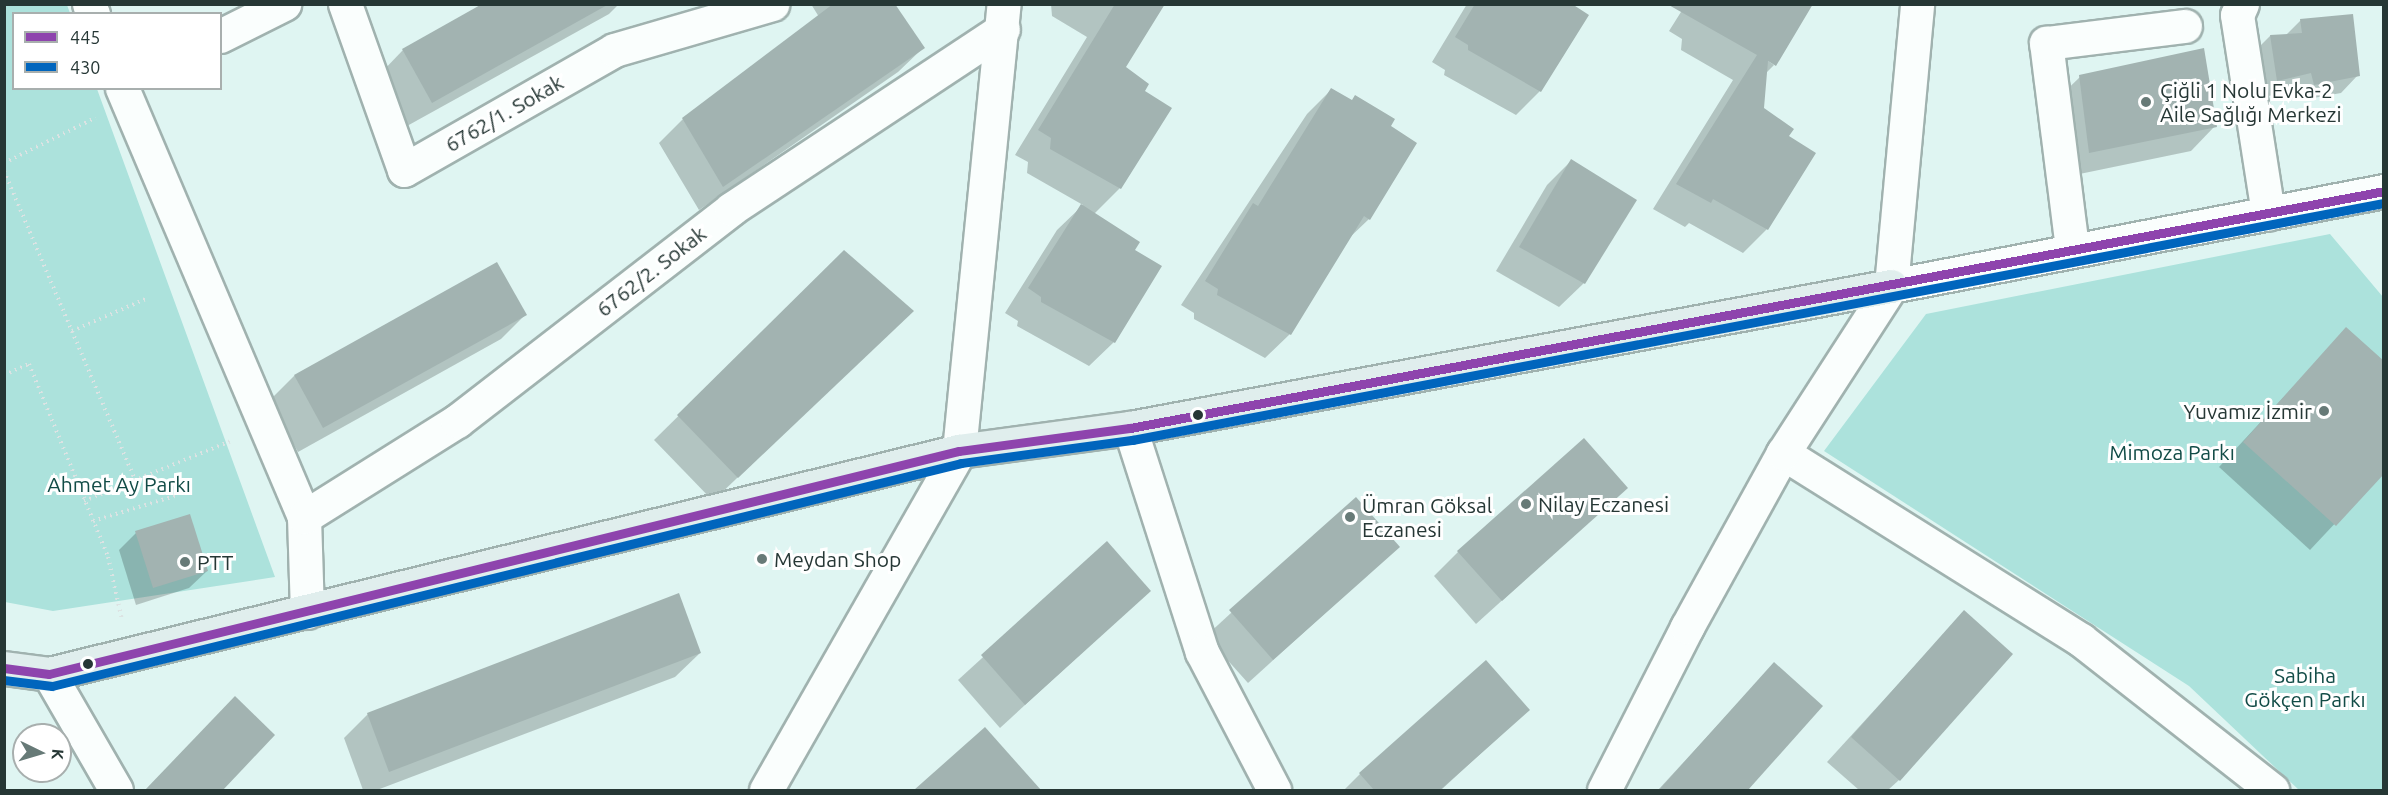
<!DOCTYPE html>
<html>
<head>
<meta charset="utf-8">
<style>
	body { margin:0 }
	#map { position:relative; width:2388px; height:795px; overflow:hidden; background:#dff5f2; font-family:Ubuntu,sans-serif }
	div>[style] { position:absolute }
	.green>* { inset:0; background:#ace2dc }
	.shadow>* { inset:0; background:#0003 }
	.building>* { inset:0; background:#a2b3b1 }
	.path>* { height:4px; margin-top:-2px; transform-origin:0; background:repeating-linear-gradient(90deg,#dce3e3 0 1.5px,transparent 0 6px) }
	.roads { filter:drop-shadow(2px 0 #a0b2af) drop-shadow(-2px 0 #a0b2af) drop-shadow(0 2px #a0b2af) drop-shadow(0 -2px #a0b2af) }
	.minor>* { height:33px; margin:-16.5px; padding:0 16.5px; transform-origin:16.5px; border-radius:16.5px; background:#fafefd }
	.major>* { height:33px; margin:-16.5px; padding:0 16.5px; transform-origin:16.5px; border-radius:16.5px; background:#e0eeed }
	.bus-1>* { height:9px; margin:-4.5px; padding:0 4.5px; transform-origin:4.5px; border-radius:4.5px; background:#8e44ad }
	.bus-2>* { height:9px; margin:-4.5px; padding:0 4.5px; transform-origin:4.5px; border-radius:4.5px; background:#0065bd }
	.dots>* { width:16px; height:16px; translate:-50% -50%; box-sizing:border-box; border:3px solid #fff; border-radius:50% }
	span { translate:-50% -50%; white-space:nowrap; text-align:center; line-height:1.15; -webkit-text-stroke:6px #fff; paint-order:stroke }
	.poi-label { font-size:21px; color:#263735 }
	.left { translate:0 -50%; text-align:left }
	.right { translate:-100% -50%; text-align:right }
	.street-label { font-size:21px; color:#263735 }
	.park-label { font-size:21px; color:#124c47 }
	.frame { position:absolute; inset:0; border:6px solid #263735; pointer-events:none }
	.legend { position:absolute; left:12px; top:12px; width:210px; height:78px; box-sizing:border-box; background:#fff; border:2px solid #a8afae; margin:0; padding:8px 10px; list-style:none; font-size:18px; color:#263735 }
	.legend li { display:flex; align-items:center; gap:12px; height:30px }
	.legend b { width:30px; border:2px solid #a8afae }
	.north { position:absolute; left:12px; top:723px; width:60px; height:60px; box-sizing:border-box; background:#fff; border:2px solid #a8afae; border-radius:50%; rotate:95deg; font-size:16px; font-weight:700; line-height:24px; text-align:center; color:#263735 }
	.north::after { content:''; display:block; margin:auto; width:21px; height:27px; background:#677a77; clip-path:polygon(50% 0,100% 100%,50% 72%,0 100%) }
</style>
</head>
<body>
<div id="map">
	<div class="green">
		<div style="clip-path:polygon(4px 5px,67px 5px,70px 13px,14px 14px,14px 88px,97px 89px,275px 577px,53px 611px,5px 602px)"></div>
		<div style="clip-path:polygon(2330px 234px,2383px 297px,2383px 790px,2299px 790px,2189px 686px,1824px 451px,1926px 314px)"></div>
	</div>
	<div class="shadow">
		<div style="clip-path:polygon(485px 4px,619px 4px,609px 14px,407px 126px,379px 75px,403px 50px)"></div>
		<div style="clip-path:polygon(811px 4px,893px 4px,923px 48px,898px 72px,699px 210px,659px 143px,683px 119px,819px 17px)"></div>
		<div style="clip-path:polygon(1051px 4px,1163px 4px,1125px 67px,1143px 92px,1120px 188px,1094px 214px,1133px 250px,1114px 342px,1089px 366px,1017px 326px,1018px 321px,1005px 313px,1057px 230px,1083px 205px,1027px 173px,1028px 162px,1015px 155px,1087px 37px,1052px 16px)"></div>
		<div style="clip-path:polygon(1467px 4px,1569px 4px,1540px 91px,1516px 115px,1444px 75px,1445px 70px,1432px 62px)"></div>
		<div style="clip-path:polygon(1686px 4px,1774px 65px,1765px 74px,1762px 109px,1787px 137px,1767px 229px,1743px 253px,1689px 223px,1685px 227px,1653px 209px,1733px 80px,1681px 50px,1682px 39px,1669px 31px)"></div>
		<div style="clip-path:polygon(2301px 20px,2358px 75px,2341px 93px,2297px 101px,2294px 90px,2260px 98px,2253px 53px,2270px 36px,2286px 35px)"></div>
		<div style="clip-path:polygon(2080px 77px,2215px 126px,2191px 151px,2065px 177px,2055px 101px)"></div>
		<div style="clip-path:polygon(1332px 89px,1389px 127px,1369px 219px,1347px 240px,1290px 334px,1265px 358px,1194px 319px,1194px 313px,1181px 305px,1307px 114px)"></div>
		<div style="clip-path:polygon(1571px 161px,1584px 283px,1559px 307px,1496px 271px,1547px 185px)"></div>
		<div style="clip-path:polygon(845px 252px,887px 335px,713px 501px,654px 440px)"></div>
		<div style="clip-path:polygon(525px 315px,501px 339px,298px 452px,270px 400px,294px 376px)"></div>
		<div style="clip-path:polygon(2347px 329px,2384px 471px,2310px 550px,2219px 467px)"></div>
		<div style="clip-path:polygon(1626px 488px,1476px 624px,1434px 576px,1458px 552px)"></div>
		<div style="clip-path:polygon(1355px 499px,1398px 547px,1248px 683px,1206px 636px)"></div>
		<div style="clip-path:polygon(136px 533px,207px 571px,189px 588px,136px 605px,119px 550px)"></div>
		<div style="clip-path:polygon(1107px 544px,1149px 591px,1000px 728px,958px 680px)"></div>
		<div style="clip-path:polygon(1964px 612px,1899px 780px,1888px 790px,1859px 790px,1827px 762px)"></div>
		<div style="clip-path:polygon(700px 653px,675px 677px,377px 790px,363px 790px,344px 738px,368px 714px)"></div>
		<div style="clip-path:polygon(1774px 664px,1821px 706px,1746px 790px,1658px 790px)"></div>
		<div style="clip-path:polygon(1528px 710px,1441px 790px,1344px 790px,1360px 774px)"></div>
		<div style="clip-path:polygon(218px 715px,273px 735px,221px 790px,146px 790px)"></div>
		<div style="clip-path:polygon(985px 729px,1027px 777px,1014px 790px,917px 790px)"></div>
	</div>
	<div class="building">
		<div style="clip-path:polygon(482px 4px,609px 4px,432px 103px,402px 49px)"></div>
		<div style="clip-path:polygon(833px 4px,895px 4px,925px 48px,723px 187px,682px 118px)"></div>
		<div style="clip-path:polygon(1115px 4px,1165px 4px,1126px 67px,1149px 84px,1145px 91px,1172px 108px,1121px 189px,1050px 149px,1051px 138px,1038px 130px)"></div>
		<div style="clip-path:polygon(1475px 4px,1572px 4px,1589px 15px,1541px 92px,1468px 50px,1468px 45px,1455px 37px)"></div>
		<div style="clip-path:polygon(1667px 4px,1813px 4px,1776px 66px,1768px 61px,1764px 108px,1794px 129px,1789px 136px,1816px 153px,1768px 230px,1713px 199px,1711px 203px,1676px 184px,1757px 55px)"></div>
		<div style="clip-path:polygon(2353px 14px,2360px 76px,2314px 85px,2311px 73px,2277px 81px,2270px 35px,2302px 33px,2300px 19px)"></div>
		<div style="clip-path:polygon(2204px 48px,2217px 127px,2089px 153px,2079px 75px)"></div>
		<div style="clip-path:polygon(1331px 88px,1352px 100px,1355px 95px,1395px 119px,1391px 126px,1417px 143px,1370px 220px,1364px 216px,1291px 335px,1217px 295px,1218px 289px,1205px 281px,1253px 203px,1258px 206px)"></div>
		<div style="clip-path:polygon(1571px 159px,1637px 200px,1585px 284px,1519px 247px)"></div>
		<div style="clip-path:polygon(1081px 204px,1140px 242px,1135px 250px,1162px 266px,1115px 343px,1041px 302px,1041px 297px,1028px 288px)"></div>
		<div style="clip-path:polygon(844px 250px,914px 311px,738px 478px,677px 415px)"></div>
		<div style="clip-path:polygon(497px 262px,527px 315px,323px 428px,294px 375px)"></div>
		<div style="clip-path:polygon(2346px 327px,2384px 361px,2384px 474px,2336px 526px,2243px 442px)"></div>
		<div style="clip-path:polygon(1584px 438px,1628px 488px,1502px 601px,1457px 551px)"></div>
		<div style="clip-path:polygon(1356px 497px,1400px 547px,1273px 660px,1229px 610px)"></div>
		<div style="clip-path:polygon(190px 514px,208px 571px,153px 588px,135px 531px)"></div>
		<div style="clip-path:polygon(1107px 541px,1151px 591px,1025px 705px,981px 655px)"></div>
		<div style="clip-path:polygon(679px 593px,701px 653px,389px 772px,367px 713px)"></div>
		<div style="clip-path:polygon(1964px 610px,2013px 654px,1900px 781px,1851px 737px)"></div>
		<div style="clip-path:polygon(1486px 660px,1530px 710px,1440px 790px,1374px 790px,1359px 773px)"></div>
		<div style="clip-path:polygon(1774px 662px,1823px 706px,1748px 790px,1659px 790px)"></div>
		<div style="clip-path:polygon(235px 696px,275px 735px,223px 790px,145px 790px)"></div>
		<div style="clip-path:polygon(985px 727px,1041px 790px,914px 790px)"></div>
	</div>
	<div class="path">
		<div style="left:4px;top:163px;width:102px;rotate:-26.3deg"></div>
		<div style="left:4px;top:171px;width:335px;rotate:67deg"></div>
		<div style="left:72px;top:331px;width:83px;rotate:-23.5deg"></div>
		<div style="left:4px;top:375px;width:27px;rotate:-24deg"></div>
		<div style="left:29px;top:364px;width:209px;rotate:67.7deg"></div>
		<div style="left:108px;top:557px;width:65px;rotate:77.5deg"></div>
		<div style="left:84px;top:501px;width:159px;rotate:-22.2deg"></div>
		<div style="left:93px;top:521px;width:86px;rotate:-17deg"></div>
	</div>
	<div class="roads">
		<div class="minor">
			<div style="left:89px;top:4px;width:11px;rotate:68deg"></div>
			<div style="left:345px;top:4px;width:176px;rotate:70.4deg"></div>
			<div style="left:404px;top:170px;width:242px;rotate:-29.7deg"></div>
			<div style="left:614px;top:50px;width:165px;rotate:-16.2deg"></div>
			<div style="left:2242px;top:4px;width:12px;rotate:114deg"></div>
			<div style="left:2237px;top:15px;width:201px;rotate:81.1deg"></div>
			<div style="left:220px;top:36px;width:72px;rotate:-26.6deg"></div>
			<div style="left:122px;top:88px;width:466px;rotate:67deg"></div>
			<div style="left:304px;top:517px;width:95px;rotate:88.2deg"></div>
			<div style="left:2072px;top:248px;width:207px;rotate:-97.2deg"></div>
			<div style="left:2046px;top:43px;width:140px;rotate:-7deg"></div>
			<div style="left:1891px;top:286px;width:502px;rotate:-10.91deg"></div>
			<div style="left:1130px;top:428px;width:235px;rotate:72.2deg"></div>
			<div style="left:1202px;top:652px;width:156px;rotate:62.4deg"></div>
			<div style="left:1783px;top:453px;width:352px;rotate:32.1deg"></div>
			<div style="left:2081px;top:640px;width:243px;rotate:38.1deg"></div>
			<div style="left:304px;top:517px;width:181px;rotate:-32.1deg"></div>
			<div style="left:457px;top:421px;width:346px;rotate:-37.7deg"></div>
			<div style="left:731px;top:209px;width:326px;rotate:-33.5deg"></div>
			<div style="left:49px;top:674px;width:134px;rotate:60deg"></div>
			<div style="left:766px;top:790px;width:390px;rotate:-60.3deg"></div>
			<div style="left:959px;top:451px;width:449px;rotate:-84.3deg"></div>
			<div style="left:1604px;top:790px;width:183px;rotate:-63deg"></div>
			<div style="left:1687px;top:627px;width:199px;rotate:-61.1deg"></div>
			<div style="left:1783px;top:453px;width:199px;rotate:-57.1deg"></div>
			<div style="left:1891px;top:286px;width:283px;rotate:-84.7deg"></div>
		</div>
		<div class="major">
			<div style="left:4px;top:668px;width:45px;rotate:7.6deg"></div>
			<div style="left:49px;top:674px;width:937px;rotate:-13.77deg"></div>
			<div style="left:959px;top:451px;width:173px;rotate:-7.7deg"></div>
			<div style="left:1130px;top:428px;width:774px;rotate:-10.57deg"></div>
		</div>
	</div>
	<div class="bus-1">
		<div style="left:4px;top:668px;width:45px;rotate:7.6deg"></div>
		<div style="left:49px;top:674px;width:937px;rotate:-13.77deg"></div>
		<div style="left:959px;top:451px;width:173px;rotate:-7.7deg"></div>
		<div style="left:1130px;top:428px;width:1276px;rotate:-10.7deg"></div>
	</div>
	<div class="bus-2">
		<div style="left:4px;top:680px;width:48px;rotate:7.1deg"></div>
		<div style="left:52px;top:686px;width:936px;rotate:-13.78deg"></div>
		<div style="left:961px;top:463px;width:173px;rotate:-7.7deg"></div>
		<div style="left:1132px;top:440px;width:1274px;rotate:-10.72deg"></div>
	</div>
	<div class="dots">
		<div style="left:2146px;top:102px;background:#677a77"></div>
		<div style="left:2324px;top:411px;background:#677a77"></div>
		<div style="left:1198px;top:415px;background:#263735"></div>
		<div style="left:1526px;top:504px;background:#677a77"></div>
		<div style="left:1350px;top:517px;background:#677a77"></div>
		<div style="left:762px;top:559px;background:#677a77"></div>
		<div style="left:185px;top:562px;background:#677a77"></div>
		<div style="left:88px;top:664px;background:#263735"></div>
	</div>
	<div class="poi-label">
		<span class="left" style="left:2160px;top:102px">Çiğli 1 Nolu Evka-2<br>Aile Sağlığı Merkezi</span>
		<span class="right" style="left:2312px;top:411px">Yuvamız İzmir</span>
		<span class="left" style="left:1538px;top:504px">Nilay Eczanesi</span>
		<span class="left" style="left:1362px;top:517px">Ümran Göksal<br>Eczanesi</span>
		<span class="left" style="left:774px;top:559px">Meydan Shop</span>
		<span class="left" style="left:197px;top:562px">PTT</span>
	</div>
	<div class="street-label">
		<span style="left:504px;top:113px;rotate:-30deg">6762/1. Sokak</span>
		<span style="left:651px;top:271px;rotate:-38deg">6762/2. Sokak</span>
	</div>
	<div class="park-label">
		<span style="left:2172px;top:452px">Mimoza Parkı</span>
		<span style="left:119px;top:484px">Ahmet Ay Parkı</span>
		<span style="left:2305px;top:687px">Sabiha<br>Gökçen Parkı</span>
	</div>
	<div class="frame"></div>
	<ul class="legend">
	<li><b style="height:8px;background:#8e44ad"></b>445</li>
	<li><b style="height:8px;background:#0065bd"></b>430</li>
	</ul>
	<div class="north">K</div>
</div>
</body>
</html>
